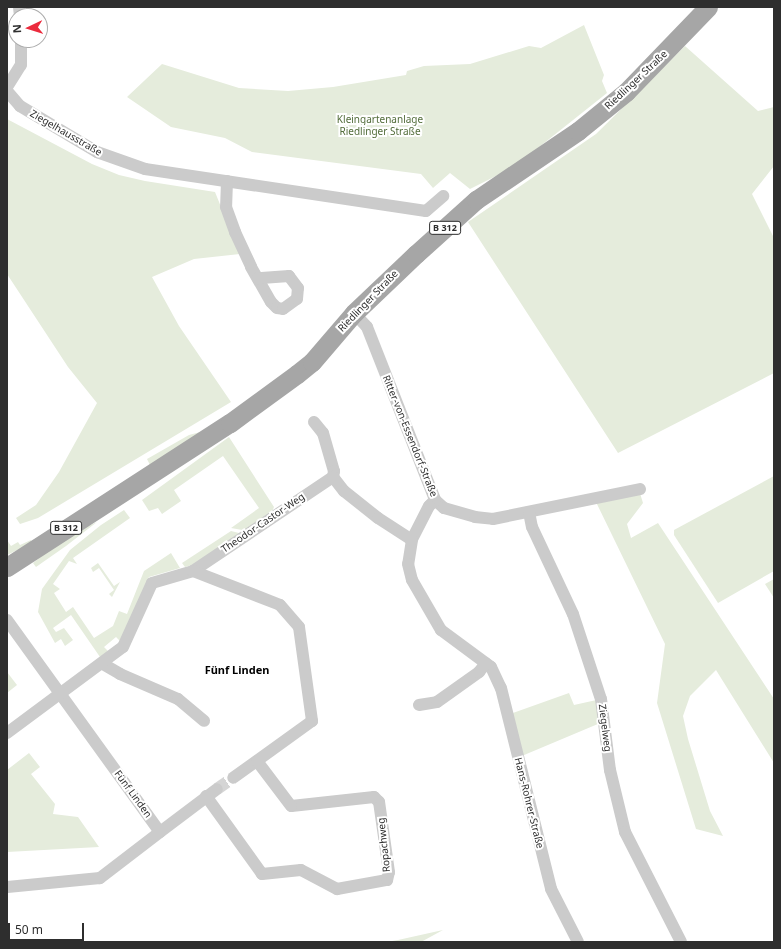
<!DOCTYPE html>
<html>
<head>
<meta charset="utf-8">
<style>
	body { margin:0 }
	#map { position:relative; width:781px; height:949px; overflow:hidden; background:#fff; font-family:"Noto Sans",sans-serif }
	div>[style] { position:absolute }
	.green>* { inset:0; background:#e5ecdc }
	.minor-tunnel>* { height:12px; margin-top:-6px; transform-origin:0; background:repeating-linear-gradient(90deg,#d5d5d5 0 12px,transparent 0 18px) }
	.minor>* { height:12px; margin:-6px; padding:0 6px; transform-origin:6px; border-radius:6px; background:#cbcbcb }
	.primary>* { height:19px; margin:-9.5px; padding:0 9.5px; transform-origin:9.5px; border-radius:9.5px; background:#a6a6a6 }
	span { translate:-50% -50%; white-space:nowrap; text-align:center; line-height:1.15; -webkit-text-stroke:4px #fff; paint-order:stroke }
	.shield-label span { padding:1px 3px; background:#fff; border:1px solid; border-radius:3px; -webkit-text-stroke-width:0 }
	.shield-label { font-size:9px; color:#2e2e2e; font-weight:700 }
	.street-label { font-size:10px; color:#2e2e2e }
	.park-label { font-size:10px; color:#526c3a }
	.neighbourhood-label { font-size:11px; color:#000; font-weight:700 }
	.frame { position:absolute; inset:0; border:8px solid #2e2e2e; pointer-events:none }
	.north { position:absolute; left:8px; top:8px; width:40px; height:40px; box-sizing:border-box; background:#fff; border:1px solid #ababab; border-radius:50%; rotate:266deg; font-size:11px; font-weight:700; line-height:16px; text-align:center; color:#2e2e2e }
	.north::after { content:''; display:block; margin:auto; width:14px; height:18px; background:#eb2b3d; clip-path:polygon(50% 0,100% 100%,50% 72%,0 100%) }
	.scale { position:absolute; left:8px; top:923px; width:76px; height:18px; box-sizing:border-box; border:2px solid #2e2e2e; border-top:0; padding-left:5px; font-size:12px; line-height:14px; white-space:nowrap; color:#2e2e2e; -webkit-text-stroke:3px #fff; paint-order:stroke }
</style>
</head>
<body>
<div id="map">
	<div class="green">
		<div style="clip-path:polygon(584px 25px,604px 75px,602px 81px,607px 93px,514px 167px,470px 189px,450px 173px,433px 188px,421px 174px,252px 152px,225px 138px,171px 127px,127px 97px,162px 64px,239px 88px,288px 91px,333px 87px,406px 75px,407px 71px,424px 66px,470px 64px,529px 46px,541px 48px)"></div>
		<div style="clip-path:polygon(685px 46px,758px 111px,774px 107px,774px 166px,752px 194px,774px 238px,774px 373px,618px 453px,468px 222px,596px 134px)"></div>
		<div style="clip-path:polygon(7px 119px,92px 164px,119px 175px,145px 181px,215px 192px,240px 254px,194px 259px,152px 277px,179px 326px,231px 402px,38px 518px,20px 524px,16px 518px,36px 505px,59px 472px,97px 403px,68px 367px,7px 274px)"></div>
		<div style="clip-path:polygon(204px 431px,150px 465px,147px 459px,189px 435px)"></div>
		<div style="clip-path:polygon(229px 437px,274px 507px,270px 517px,248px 531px,231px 528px,259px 508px,223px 456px,174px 490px,181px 501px,162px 514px,158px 508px,149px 511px,142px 500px)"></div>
		<div style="clip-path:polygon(774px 476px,774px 571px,718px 603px,674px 535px,674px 530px)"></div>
		<div style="clip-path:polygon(639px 490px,643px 503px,627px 524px,631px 538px,658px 523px,774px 699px,774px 763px,716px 670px,690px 696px,683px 716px,688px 739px,710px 811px,723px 836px,696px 829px,657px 703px,665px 644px,595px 500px)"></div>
		<div style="clip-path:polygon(124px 510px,130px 518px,73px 558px,77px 564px,69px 561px,53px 584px,60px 589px,54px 593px,66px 612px,73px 607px,94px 638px,113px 626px,119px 611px,127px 614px,144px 571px,171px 553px,180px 568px,149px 577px,121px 642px,116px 637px,104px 647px,109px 652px,100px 657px,71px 615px,53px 628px,56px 632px,64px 628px,73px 640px,65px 646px,61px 639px,55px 643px,38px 612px,42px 589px,70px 550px,101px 525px)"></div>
		<div style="clip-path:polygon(97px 522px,66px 546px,36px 567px,33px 563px,69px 535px)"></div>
		<div style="clip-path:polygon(231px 531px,239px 533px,240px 535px,196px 564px,185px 567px,182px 563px)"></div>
		<div style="clip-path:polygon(7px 540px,11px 546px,18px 542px,20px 545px,31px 540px,32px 543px,7px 555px)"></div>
		<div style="clip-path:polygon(98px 563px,114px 586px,120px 582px,112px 597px,109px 594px,114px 590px,99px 568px,93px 572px,91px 568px)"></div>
		<div style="clip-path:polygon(774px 579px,774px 598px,765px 584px)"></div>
		<div style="clip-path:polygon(7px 672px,17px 685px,7px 693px)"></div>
		<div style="clip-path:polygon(569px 693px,574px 705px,601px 699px,605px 721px,517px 758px,507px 715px)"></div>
		<div style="clip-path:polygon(29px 753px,40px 767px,31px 774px,55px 804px,53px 814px,78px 817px,99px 847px,7px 852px,7px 770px)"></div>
		<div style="clip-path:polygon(443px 930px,421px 942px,386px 942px,398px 940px)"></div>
	</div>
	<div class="minor-tunnel">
		<div style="left:217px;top:789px;width:19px;rotate:-35deg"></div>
	</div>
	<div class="minor">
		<div style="left:19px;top:7px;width:9px;rotate:84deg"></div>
		<div style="left:7px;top:87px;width:26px;rotate:-58deg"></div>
		<div style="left:21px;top:65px;width:25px;rotate:-90deg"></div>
		<div style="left:7px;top:91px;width:20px;rotate:49deg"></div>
		<div style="left:20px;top:106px;width:90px;rotate:30.9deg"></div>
		<div style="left:97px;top:152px;width:51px;rotate:19.5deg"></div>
		<div style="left:145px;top:169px;width:284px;rotate:8.5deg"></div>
		<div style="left:426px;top:211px;width:23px;rotate:-41deg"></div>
		<div style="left:227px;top:181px;width:26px;rotate:92deg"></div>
		<div style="left:226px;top:207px;width:27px;rotate:70deg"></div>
		<div style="left:235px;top:232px;width:38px;rotate:65deg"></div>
		<div style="left:251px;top:267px;width:40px;rotate:60.3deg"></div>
		<div style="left:271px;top:302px;width:8px;rotate:45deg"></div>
		<div style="left:277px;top:308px;width:6px;rotate:9deg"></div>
		<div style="left:283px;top:309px;width:17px;rotate:-36deg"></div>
		<div style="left:297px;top:299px;width:11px;rotate:-85deg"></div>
		<div style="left:298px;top:288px;width:15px;rotate:-127deg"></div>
		<div style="left:289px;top:276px;width:31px;rotate:176deg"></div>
		<div style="left:354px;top:313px;width:19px;rotate:47deg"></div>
		<div style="left:367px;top:327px;width:186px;rotate:68.5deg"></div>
		<div style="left:435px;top:500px;width:12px;rotate:42deg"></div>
		<div style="left:444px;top:508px;width:32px;rotate:16deg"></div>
		<div style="left:475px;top:517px;width:18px;rotate:6deg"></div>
		<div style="left:493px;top:519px;width:150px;rotate:-11.5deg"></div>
		<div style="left:314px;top:422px;width:14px;rotate:51deg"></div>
		<div style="left:323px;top:433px;width:40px;rotate:74deg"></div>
		<div style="left:334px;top:471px;width:6px;rotate:99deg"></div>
		<div style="left:435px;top:500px;width:8px;rotate:135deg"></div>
		<div style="left:429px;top:506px;width:38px;rotate:117deg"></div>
		<div style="left:412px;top:540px;width:24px;rotate:99deg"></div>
		<div style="left:408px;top:564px;width:16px;rotate:76deg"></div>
		<div style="left:412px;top:580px;width:58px;rotate:59.9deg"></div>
		<div style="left:441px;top:630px;width:62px;rotate:36.5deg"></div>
		<div style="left:491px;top:667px;width:23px;rotate:65deg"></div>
		<div style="left:501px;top:688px;width:207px;rotate:76deg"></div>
		<div style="left:551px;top:889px;width:59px;rotate:63deg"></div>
		<div style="left:529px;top:512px;width:15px;rotate:79deg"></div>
		<div style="left:532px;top:527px;width:96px;rotate:64.8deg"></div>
		<div style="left:573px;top:614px;width:89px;rotate:71.8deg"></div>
		<div style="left:601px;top:699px;width:72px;rotate:82.8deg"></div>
		<div style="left:610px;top:770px;width:64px;rotate:76.4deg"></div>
		<div style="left:625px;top:832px;width:123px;rotate:63deg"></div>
		<div style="left:193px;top:571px;width:169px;rotate:-33.9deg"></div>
		<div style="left:333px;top:477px;width:18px;rotate:52deg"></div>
		<div style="left:344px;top:491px;width:43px;rotate:38.5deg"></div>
		<div style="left:378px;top:518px;width:40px;rotate:32.9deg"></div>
		<div style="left:7px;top:620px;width:261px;rotate:54.2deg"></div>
		<div style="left:160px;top:832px;width:76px;rotate:142.5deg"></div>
		<div style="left:100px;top:878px;width:93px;rotate:174.5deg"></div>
		<div style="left:103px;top:664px;width:20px;rotate:30deg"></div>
		<div style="left:120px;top:674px;width:63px;rotate:23.3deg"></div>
		<div style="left:178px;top:699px;width:34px;rotate:40deg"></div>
		<div style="left:419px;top:705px;width:18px;rotate:-9deg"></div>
		<div style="left:437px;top:702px;width:52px;rotate:-35.5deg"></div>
		<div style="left:479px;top:672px;width:11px;rotate:-52deg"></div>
		<div style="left:7px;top:733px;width:144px;rotate:-36.6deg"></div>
		<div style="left:123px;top:647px;width:70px;rotate:-65.6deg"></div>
		<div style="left:152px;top:583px;width:43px;rotate:-16.3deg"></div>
		<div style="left:193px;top:571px;width:93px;rotate:21.3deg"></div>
		<div style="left:280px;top:605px;width:29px;rotate:49deg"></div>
		<div style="left:299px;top:627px;width:95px;rotate:82.1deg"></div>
		<div style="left:312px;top:721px;width:97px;rotate:144.2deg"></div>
		<div style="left:206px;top:796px;width:96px;rotate:54.3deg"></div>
		<div style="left:262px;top:874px;width:39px;rotate:-6deg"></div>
		<div style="left:301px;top:870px;width:41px;rotate:27.8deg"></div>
		<div style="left:337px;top:889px;width:51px;rotate:-10.2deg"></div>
		<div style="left:387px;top:880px;width:8px;rotate:-76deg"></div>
		<div style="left:389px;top:872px;width:71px;rotate:-98.1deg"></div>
		<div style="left:379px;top:802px;width:7px;rotate:-135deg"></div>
		<div style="left:374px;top:797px;width:83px;rotate:173.8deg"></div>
		<div style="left:291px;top:806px;width:56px;rotate:-127.1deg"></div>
		<div style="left:160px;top:832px;width:71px;rotate:-37deg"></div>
	</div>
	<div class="primary">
		<div style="left:7px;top:567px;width:265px;rotate:-32.9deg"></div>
		<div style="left:230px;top:423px;width:83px;rotate:-36.2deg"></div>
		<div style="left:297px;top:374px;width:19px;rotate:-39deg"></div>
		<div style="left:312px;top:362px;width:65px;rotate:-49.4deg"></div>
		<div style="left:354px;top:313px;width:86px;rotate:-43.6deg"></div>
		<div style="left:416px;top:254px;width:81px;rotate:-42deg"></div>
		<div style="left:476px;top:200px;width:123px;rotate:-34.1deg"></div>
		<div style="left:578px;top:131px;width:62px;rotate:-39.1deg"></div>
		<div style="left:626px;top:92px;width:118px;rotate:-46deg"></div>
	</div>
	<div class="shield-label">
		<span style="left:445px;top:228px">B 312</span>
		<span style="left:66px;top:528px">B 312</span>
	</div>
	<div class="street-label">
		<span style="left:636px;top:80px;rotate:-43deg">Riedlinger Straße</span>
		<span style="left:66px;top:133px;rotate:30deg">Ziegelhausstraße</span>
		<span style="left:368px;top:301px;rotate:-46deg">Riedlinger Straße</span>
		<span style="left:410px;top:436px;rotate:68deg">Ritter-von-Essendorf-Straße</span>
		<span style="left:263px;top:523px;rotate:-34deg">Theodor-Castor-Weg</span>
		<span style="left:605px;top:728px;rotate:83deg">Ziegelweg</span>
		<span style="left:133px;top:794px;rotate:54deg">Fünf Linden</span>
		<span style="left:529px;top:803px;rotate:76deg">Hans-Rohrer-Straße</span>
		<span style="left:384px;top:845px;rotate:-96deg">Ropachweg</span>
	</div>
	<div class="park-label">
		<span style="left:380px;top:125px">Kleingartenanlage<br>Riedlinger Straße</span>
	</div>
	<div class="neighbourhood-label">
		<span style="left:237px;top:670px">Fünf Linden</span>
	</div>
	<div class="frame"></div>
	<div class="north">N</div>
	<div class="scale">50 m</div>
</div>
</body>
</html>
